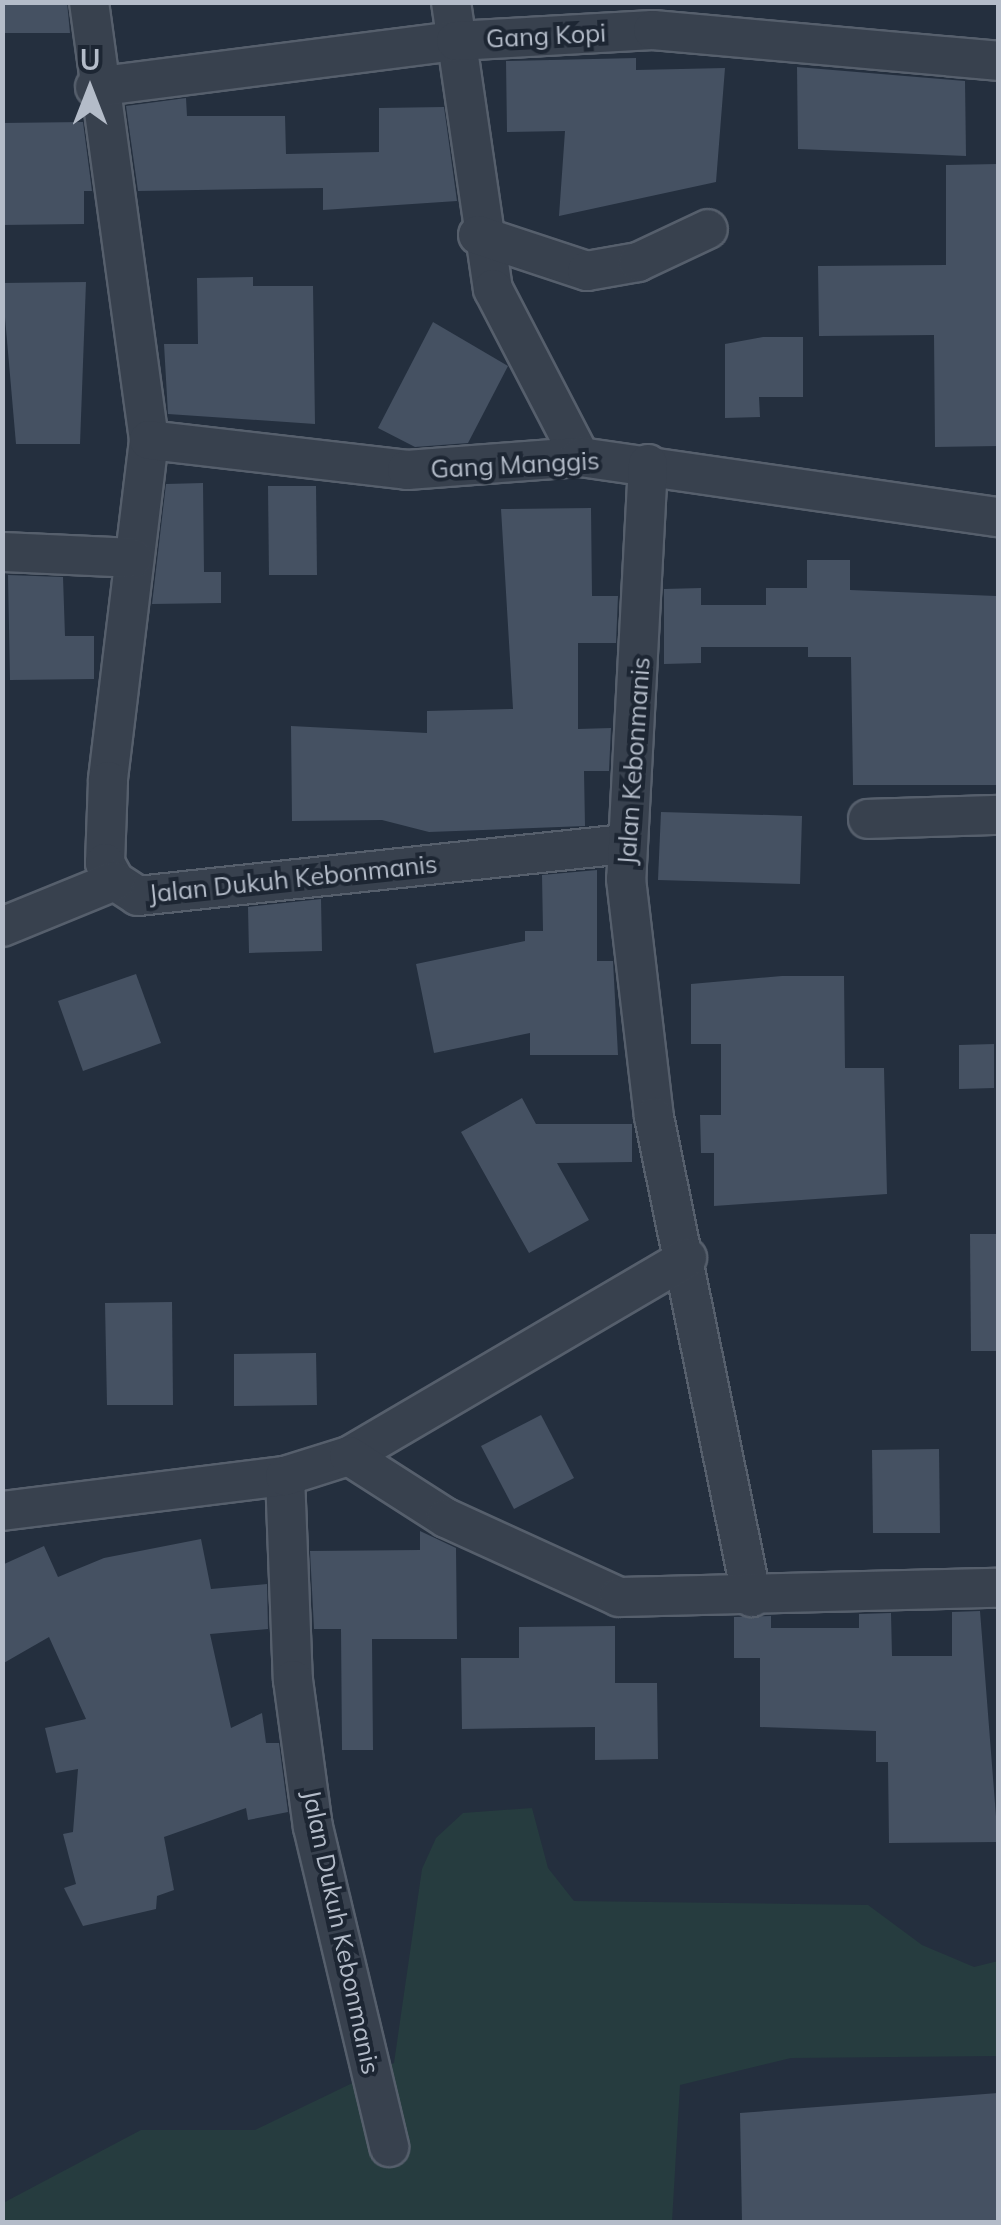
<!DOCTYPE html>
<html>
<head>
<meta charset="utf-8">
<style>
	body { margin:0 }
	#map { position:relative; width:1001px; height:2225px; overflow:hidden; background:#242f3e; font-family:Mulish,sans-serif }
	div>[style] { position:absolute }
	.green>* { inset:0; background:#263c3f }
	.building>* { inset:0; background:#455162 }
	.roads { filter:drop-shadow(2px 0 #565f6c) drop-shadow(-2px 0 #565f6c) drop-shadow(0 2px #565f6c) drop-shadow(0 -2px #565f6c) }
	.street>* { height:38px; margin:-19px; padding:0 19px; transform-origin:19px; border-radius:19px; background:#38414e }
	span { translate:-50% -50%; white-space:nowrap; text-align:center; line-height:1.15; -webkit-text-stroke:8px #1d2633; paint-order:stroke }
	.street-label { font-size:25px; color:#b4bcc9 }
	.frame { position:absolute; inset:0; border:5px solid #b4bcc9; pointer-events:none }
	.north { position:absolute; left:40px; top:40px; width:100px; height:100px; -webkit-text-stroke:8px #1d2633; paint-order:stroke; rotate:0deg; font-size:28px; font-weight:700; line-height:40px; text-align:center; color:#b4bcc9 }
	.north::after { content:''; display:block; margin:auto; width:35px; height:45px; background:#b4bcc9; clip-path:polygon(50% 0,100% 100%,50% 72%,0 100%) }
</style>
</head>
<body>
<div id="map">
	<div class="green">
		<div style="clip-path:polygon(532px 1808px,548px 1868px,574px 1901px,868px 1905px,922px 1945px,974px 1967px,998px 1961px,998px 2056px,791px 2058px,680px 2085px,672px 2222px,3px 2222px,3px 2203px,141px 2130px,255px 2130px,394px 2063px,422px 1869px,436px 1838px,463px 1813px)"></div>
	</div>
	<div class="building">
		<div style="clip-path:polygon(2px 2px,67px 2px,70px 33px,2px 33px)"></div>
		<div style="clip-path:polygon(636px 58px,636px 70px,725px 68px,716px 182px,559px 216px,565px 131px,507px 132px,506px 61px)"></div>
		<div style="clip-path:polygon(797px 67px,965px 81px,966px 156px,798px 149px)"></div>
		<div style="clip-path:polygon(186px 98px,187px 116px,285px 116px,286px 154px,379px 152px,379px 108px,444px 107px,457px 201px,323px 210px,323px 188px,138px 191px,126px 106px)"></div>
		<div style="clip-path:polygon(83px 122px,92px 191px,84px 191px,84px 224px,2px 225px,2px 123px)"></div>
		<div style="clip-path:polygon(998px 164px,998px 446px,935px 447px,934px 335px,819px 336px,818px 266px,946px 265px,946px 165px)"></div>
		<div style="clip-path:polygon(253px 277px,253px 286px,313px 286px,315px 424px,168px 414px,164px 344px,198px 344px,197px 278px)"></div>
		<div style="clip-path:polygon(86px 282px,80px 444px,16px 444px,2px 283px)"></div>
		<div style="clip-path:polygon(433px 322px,508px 366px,468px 443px,415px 447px,378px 428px)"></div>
		<div style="clip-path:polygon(763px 337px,803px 337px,803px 397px,759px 397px,760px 417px,725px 418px,725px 344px)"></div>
		<div style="clip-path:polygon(203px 483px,204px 572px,221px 572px,221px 603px,152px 604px,166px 484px)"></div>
		<div style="clip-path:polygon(268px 486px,316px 486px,317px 575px,269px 575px)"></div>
		<div style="clip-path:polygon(591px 508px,592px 596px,618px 596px,616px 643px,578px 643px,578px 729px,611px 728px,609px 771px,584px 771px,585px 826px,429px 832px,382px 820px,292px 821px,291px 726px,427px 733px,427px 711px,513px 709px,501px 509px)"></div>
		<div style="clip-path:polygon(807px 560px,850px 560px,850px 590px,996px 596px,998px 785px,853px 785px,851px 657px,808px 657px,808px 647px,701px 647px,701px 663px,664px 664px,664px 589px,701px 588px,701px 605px,766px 605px,766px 588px,807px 588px)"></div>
		<div style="clip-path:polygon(8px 575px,63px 577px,65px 636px,94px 636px,94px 679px,10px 680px)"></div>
		<div style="clip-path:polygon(661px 812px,802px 816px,800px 884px,658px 880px)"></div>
		<div style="clip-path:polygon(597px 870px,597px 961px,613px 961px,618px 1055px,530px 1055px,530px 1033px,434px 1053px,416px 964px,525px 941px,525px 931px,543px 931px,542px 875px)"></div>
		<div style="clip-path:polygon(321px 899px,322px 951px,249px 953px,248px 907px)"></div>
		<div style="clip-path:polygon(136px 974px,161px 1043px,83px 1071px,58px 1001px)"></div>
		<div style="clip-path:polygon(782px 976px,844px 976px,845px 1068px,884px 1068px,887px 1194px,714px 1206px,714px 1153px,701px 1153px,700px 1115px,721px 1115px,721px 1044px,691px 1044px,691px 984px)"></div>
		<div style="clip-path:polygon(994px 1044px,994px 1088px,959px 1089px,959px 1045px)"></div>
		<div style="clip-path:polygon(522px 1098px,536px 1124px,632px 1124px,632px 1162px,557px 1163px,589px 1220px,529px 1253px,461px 1132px)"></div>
		<div style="clip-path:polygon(970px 1234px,998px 1234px,998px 1351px,971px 1351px)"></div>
		<div style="clip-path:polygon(172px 1302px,173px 1405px,107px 1405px,105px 1303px)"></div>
		<div style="clip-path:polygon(316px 1353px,317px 1405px,234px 1406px,234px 1354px)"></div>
		<div style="clip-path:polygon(541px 1415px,574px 1478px,514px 1509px,481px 1446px)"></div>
		<div style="clip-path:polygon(939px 1449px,940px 1533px,873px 1533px,872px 1450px)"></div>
		<div style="clip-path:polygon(420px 1531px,456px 1548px,457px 1639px,372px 1639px,373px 1750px,342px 1750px,341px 1629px,314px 1629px,310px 1551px,420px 1550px)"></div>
		<div style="clip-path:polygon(201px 1539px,211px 1589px,267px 1584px,268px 1629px,210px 1634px,231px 1728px,262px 1713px,266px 1743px,279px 1743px,288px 1812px,248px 1820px,246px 1808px,164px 1837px,174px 1890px,157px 1896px,156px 1909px,83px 1926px,64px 1888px,76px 1884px,63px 1834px,73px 1832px,78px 1769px,56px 1773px,45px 1728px,86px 1719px,49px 1637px,2px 1664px,2px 1565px,44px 1546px,58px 1577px,104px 1558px)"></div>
		<div style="clip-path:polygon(980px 1611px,998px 1842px,889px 1843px,888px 1762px,876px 1762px,876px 1731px,760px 1727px,760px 1658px,734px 1658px,734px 1617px,771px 1616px,771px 1628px,859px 1628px,859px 1614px,891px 1613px,892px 1656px,952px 1656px,952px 1612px)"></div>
		<div style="clip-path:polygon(615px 1626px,615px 1683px,657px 1683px,658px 1759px,595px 1760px,595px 1727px,462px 1729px,461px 1658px,519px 1658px,519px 1627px)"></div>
		<div style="clip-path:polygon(998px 2093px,998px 2222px,742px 2222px,740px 2113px)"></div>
	</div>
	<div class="roads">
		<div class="street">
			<div style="left:89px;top:2px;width:442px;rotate:82.2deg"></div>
			<div style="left:149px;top:440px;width:343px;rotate:96.9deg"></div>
			<div style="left:108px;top:781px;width:82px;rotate:92.1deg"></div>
			<div style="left:105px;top:863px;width:21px;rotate:61deg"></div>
			<div style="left:115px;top:881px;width:27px;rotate:33deg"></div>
			<div style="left:138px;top:896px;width:489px;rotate:-6.1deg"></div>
			<div style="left:451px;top:2px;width:290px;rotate:81.7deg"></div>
			<div style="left:493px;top:289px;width:189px;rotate:62.6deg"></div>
			<div style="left:95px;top:87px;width:364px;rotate:-7.3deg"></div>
			<div style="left:456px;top:41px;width:197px;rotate:-3.2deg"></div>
			<div style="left:653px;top:30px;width:346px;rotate:5.1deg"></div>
			<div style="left:478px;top:235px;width:115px;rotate:18.3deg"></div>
			<div style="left:587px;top:271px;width:52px;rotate:-10deg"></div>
			<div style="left:638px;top:262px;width:77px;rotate:-25.2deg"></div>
			<div style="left:149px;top:440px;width:260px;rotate:6.6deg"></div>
			<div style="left:407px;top:470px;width:173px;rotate:-4.3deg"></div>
			<div style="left:580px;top:457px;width:422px;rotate:8.2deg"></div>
			<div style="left:648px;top:464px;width:416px;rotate:93deg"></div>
			<div style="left:626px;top:879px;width:240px;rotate:83.3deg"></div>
			<div style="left:654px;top:1117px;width:490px;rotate:78.5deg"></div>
			<div style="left:2px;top:552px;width:131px;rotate:2.6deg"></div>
			<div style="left:868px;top:819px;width:130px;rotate:-1.8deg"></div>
			<div style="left:2px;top:927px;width:122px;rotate:-22.2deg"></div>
			<div style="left:349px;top:1456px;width:392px;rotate:-30.4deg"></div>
			<div style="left:285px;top:1476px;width:204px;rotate:87.8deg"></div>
			<div style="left:293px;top:1680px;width:148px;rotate:82.3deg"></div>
			<div style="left:313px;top:1827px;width:329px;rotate:76.6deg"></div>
			<div style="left:2px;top:1511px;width:285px;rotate:-7.1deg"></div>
			<div style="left:285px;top:1476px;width:67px;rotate:-17.4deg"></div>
			<div style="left:349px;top:1456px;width:115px;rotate:32.6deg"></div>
			<div style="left:446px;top:1518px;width:190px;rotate:24.5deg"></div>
			<div style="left:619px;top:1597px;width:379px;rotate:-1.4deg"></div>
		</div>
	</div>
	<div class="street-label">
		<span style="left:546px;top:36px;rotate:-3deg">Gang Kopi</span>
		<span style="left:515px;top:465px;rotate:-3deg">Gang Manggis</span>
		<span style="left:634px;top:761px;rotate:-86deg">Jalan Kebonmanis</span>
		<span style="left:293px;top:879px;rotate:-6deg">Jalan Dukuh Kebonmanis</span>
		<span style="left:341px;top:1932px;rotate:78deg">Jalan Dukuh Kebonmanis</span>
	</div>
	<div class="frame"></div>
	<div class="north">U</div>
</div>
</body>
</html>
